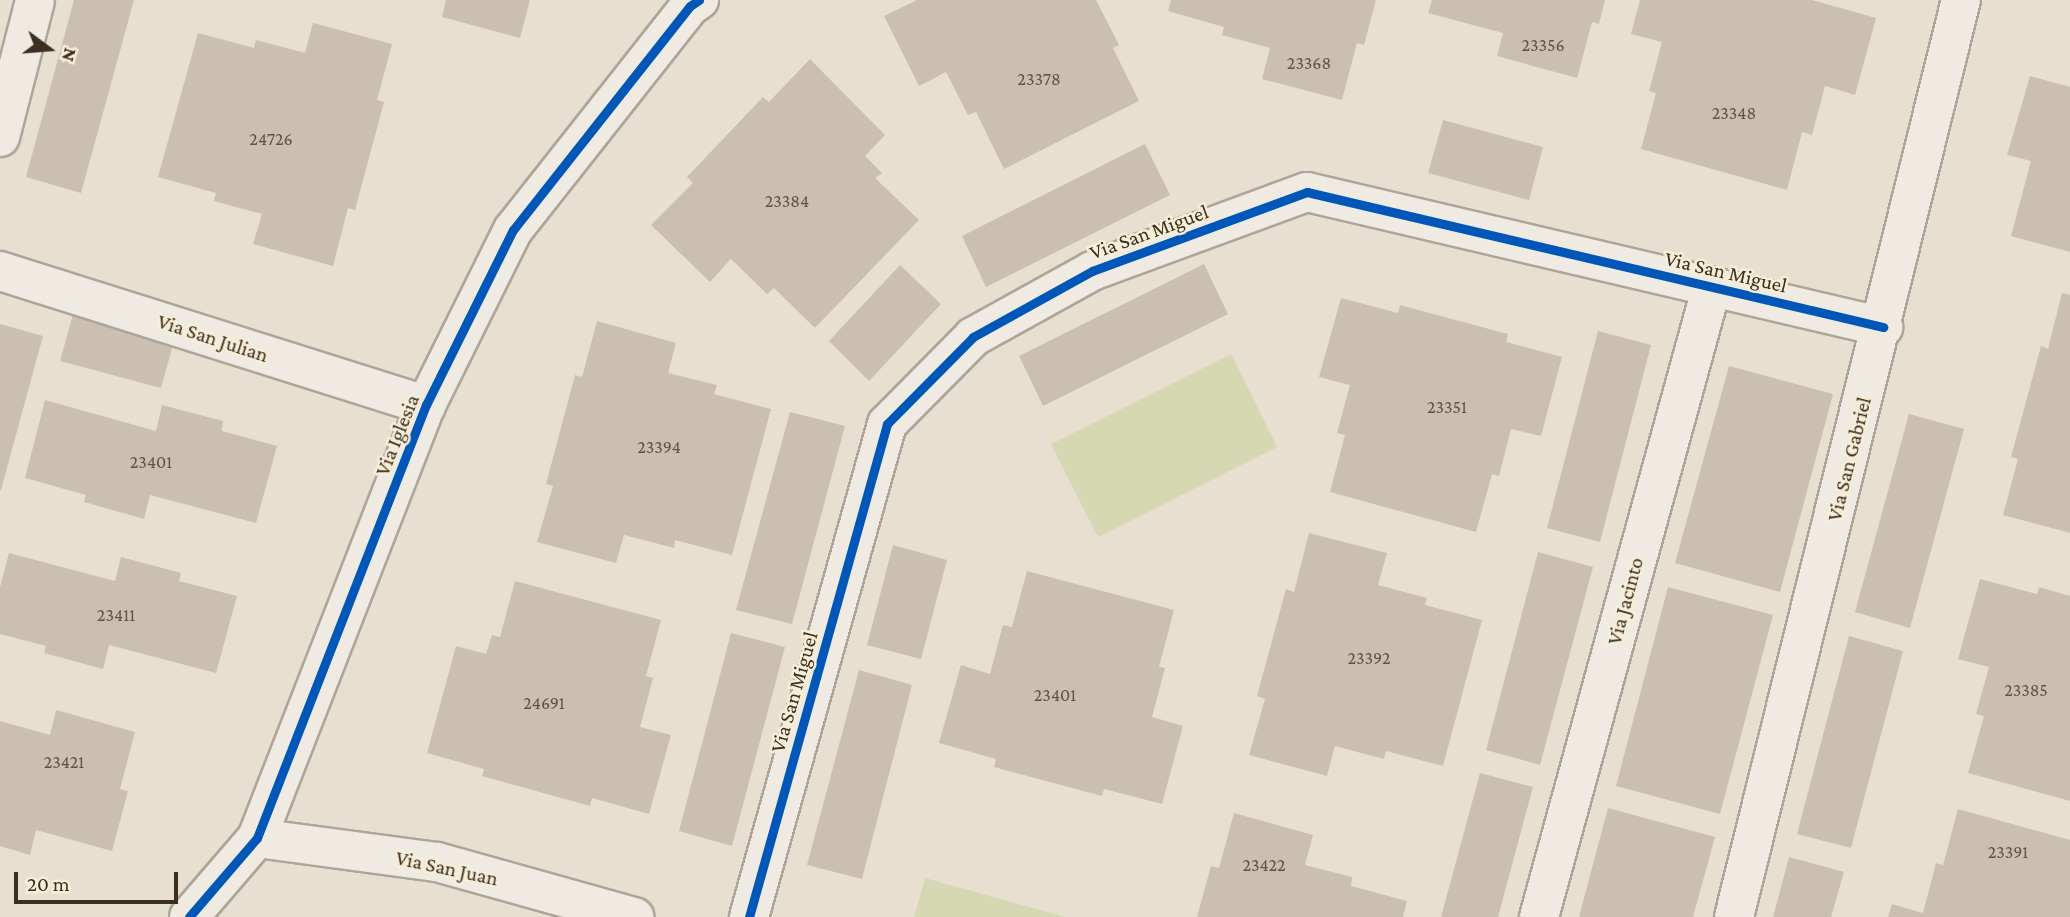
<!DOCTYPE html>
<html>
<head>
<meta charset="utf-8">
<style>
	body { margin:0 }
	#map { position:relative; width:2070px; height:917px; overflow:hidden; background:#e7e0d1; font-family:"Crimson Pro",serif }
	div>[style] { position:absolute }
	.green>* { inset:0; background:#d6d7b3 }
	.building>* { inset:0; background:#cbbfb2 }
	.roads { filter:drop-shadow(2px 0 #ada599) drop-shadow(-2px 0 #ada599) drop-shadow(0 2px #ada599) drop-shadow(0 -2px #ada599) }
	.street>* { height:38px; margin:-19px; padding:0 19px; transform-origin:19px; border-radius:19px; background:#efebe3 }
	.secondary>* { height:38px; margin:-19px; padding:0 19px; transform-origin:19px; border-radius:19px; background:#efebe3 }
	.cycleway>* { height:9px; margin:-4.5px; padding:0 4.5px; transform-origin:4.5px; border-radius:4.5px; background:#0057b8 }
	span { translate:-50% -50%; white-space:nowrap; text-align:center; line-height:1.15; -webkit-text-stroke:5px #f7eed8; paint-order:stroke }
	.number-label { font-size:18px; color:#605244 }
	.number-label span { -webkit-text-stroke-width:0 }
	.street-label { font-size:21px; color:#3d2e20 }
	.north { position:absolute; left:14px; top:14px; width:70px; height:70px; -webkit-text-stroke:5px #f7eed8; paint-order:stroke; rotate:106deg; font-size:19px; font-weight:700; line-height:28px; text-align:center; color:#3d2e20 }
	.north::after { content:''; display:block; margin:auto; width:24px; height:32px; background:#3d2e20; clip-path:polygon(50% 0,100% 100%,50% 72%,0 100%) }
	.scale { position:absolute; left:14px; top:872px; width:164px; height:32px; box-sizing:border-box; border:4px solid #3d2e20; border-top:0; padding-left:9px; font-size:21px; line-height:24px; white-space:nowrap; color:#3d2e20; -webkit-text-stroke:5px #f7eed8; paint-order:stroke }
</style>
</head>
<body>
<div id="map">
	<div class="green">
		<div style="clip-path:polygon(1231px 354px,1277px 447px,1098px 537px,1051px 444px)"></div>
		<div style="clip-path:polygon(925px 878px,1065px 917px,914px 917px)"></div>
	</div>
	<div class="building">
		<div style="clip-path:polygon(74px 0,134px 0,81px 193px,26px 177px)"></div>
		<div style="clip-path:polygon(446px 0,530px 0,520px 38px,442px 17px)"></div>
		<div style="clip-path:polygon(917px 0,1096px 0,1119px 45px,1113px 48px,1139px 101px,1004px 169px,976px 112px,968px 115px,946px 72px,919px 86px,884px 16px)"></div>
		<div style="clip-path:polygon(1171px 0,1376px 0,1364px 45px,1357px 43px,1342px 100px,1262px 79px,1270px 48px,1222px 35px,1224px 27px,1168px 11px)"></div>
		<div style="clip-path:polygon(1432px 0,1605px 0,1599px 24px,1592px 22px,1577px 78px,1497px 56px,1503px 33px,1428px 13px)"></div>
		<div style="clip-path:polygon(1640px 0,1812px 0,1876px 18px,1855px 95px,1825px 86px,1812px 135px,1802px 132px,1787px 190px,1641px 149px,1656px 93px,1649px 91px,1662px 42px,1631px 34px)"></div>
		<div style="clip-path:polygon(313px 23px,392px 44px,377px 100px,384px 102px,355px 210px,348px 208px,333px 266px,253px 244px,262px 214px,214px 201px,216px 193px,158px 177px,198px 33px,254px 48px,256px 40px,305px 53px)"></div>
		<div style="clip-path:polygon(810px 59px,885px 135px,865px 156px,882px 173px,875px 178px,919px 220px,815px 328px,774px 288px,767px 294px,731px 259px,710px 282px,651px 225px,693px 183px,687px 177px,763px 97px,769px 102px)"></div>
		<div style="clip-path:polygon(2030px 76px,2070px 87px,2070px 252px,2011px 236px,2031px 161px,2007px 155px)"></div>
		<div style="clip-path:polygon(1443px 120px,1543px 147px,1529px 200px,1428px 173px)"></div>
		<div style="clip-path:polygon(1145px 144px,1170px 195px,986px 287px,962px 236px)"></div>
		<div style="clip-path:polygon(1204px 264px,1228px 314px,1043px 406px,1019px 356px)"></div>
		<div style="clip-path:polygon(900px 265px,941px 304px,869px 381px,829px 341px)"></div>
		<div style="clip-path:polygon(2062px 293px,2070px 295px,2070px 533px,2003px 515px,2018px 459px,2011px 457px,2041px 346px,2048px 349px)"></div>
		<div style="clip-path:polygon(1341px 298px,1398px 313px,1400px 305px,1508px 334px,1506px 342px,1562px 357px,1541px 436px,1511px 429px,1499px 476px,1492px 474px,1476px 532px,1330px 492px,1345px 435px,1337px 433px,1350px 385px,1319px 377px)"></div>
		<div style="clip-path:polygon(75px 307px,176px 334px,161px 388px,60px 361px)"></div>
		<div style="clip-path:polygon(597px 321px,676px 343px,668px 373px,717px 385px,714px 394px,771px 409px,732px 555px,675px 540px,674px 548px,624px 535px,616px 563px,537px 542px,553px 486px,546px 484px,575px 375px,582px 377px)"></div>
		<div style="clip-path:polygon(0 324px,43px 336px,1px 490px,0 490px)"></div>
		<div style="clip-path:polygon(1598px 331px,1651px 345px,1600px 542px,1547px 528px)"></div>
		<div style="clip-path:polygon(1729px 366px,1833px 394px,1780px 592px,1675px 563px)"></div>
		<div style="clip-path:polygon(45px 400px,156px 431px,162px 405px,223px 421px,222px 431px,277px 446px,256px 523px,150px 495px,144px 519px,84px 502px,86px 495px,25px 478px)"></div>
		<div style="clip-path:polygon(790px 412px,845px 426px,792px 624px,736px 610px)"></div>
		<div style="clip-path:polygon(1909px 414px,1964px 429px,1910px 628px,1855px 612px)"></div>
		<div style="clip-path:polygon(1309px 533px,1387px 553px,1378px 585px,1427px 598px,1425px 605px,1482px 620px,1443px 766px,1386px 751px,1384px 759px,1335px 746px,1327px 776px,1249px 755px,1265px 699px,1257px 696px,1286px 589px,1294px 592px)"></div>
		<div style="clip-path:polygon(893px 545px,947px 560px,921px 659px,867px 645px)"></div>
		<div style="clip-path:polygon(1538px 552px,1593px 567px,1540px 765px,1486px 750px)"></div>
		<div style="clip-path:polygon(9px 553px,115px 581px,121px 557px,181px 573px,179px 581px,237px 596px,216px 673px,109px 645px,103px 669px,44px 653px,46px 646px,0 634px,0 587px)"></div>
		<div style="clip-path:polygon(1027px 571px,1174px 610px,1159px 667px,1165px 668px,1152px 717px,1183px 726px,1162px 804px,1104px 789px,1102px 796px,994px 767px,996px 759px,939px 743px,961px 665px,990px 674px,1003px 625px,1012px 627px)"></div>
		<div style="clip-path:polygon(1980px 579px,2037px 594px,2039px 587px,2070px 596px,2070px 801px,1968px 773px,1984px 716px,1976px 714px,1989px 667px,1958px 659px)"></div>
		<div style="clip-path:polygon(515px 581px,661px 620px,646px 676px,653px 678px,640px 727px,671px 735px,649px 814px,592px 798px,590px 806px,482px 776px,484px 769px,427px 753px,456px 646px,486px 654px,492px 635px,500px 637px)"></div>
		<div style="clip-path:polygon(1668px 587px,1773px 615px,1720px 814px,1616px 786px)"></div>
		<div style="clip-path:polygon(731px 633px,785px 647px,732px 846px,679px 831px)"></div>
		<div style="clip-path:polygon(1849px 636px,1903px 651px,1851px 848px,1797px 834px)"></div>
		<div style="clip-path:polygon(859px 670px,912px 685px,862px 879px,807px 865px)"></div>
		<div style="clip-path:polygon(56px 710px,135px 732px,120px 789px,128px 791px,112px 851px,36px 830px,30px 855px,0 846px,0 721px,50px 735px)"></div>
		<div style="clip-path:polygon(1480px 773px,1533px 787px,1498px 917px,1441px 917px)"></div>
		<div style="clip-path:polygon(1608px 808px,1715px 837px,1693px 917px,1579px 917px)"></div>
		<div style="clip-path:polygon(1958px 809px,2070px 840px,2070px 917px,1888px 917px,1892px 904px,1923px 913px,1936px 863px,1943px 865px)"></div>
		<div style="clip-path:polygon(1234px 813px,1313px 835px,1305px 865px,1352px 877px,1351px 886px,1407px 901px,1403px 917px,1197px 917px,1211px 866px,1219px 868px)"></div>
		<div style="clip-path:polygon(1789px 857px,1844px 872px,1831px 917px,1773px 917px)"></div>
	</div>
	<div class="roads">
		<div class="street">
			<div style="left:0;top:137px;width:140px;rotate:-75.6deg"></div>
			<div style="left:0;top:271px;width:447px;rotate:17.5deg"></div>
			<div style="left:257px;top:838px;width:182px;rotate:7.6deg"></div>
			<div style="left:437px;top:862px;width:205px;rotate:15.6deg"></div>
			<div style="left:749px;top:917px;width:512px;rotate:-74.36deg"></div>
			<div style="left:887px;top:424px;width:122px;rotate:-45.3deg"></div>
			<div style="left:973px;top:337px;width:136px;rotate:-29deg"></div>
			<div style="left:1092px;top:271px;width:229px;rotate:-20.2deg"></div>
			<div style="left:1307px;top:192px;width:592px;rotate:13.19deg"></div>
			<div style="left:1539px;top:917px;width:654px;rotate:-74.67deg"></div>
			<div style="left:1734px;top:917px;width:945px;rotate:-76.1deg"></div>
		</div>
		<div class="secondary">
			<div style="left:189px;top:917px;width:104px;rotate:-49.3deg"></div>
			<div style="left:257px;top:838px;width:465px;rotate:-68.7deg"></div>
			<div style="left:426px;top:405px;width:195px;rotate:-63.6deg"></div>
			<div style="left:513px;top:230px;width:285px;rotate:-51.7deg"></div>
			<div style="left:690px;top:6px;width:11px;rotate:-34deg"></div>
		</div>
	</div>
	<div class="cycleway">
		<div style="left:189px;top:917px;width:104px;rotate:-49.3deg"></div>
		<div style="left:257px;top:838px;width:465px;rotate:-68.7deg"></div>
		<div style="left:426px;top:405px;width:195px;rotate:-63.6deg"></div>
		<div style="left:513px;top:230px;width:285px;rotate:-51.7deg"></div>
		<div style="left:690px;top:6px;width:11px;rotate:-34deg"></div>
		<div style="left:749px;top:917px;width:512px;rotate:-74.36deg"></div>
		<div style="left:887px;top:424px;width:122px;rotate:-45.3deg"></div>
		<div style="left:973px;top:337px;width:136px;rotate:-29deg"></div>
		<div style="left:1092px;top:271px;width:229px;rotate:-20.2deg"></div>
		<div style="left:1307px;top:192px;width:592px;rotate:13.19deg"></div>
	</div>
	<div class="number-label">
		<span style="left:1543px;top:45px">23356</span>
		<span style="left:1309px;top:63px">23368</span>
		<span style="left:1039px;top:79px">23378</span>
		<span style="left:1734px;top:113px">23348</span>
		<span style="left:271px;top:139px">24726</span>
		<span style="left:787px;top:201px">23384</span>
		<span style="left:1447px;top:407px">23351</span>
		<span style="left:659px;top:447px">23394</span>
		<span style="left:151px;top:462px">23401</span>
		<span style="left:116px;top:615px">23411</span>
		<span style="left:1369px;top:658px">23392</span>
		<span style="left:2026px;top:690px">23385</span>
		<span style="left:1055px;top:695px">23401</span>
		<span style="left:544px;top:703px">24691</span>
		<span style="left:64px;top:762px">23421</span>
		<span style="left:2008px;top:852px">23391</span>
		<span style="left:1264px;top:865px">23422</span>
	</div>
	<div class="street-label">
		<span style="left:1149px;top:232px;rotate:-20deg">Via San Miguel</span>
		<span style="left:1726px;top:272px;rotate:13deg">Via San Miguel</span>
		<span style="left:213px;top:338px;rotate:18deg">Via San Julian</span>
		<span style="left:397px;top:435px;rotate:-68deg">Via Iglesia</span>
		<span style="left:1849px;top:459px;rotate:-76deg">Via San Gabriel</span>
		<span style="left:1625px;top:601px;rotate:-75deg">Via Jacinto</span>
		<span style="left:794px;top:692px;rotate:-74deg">Via San Miguel</span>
		<span style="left:447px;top:868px;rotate:12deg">Via San Juan</span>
	</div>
	<div class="north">N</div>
	<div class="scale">20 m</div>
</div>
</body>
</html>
